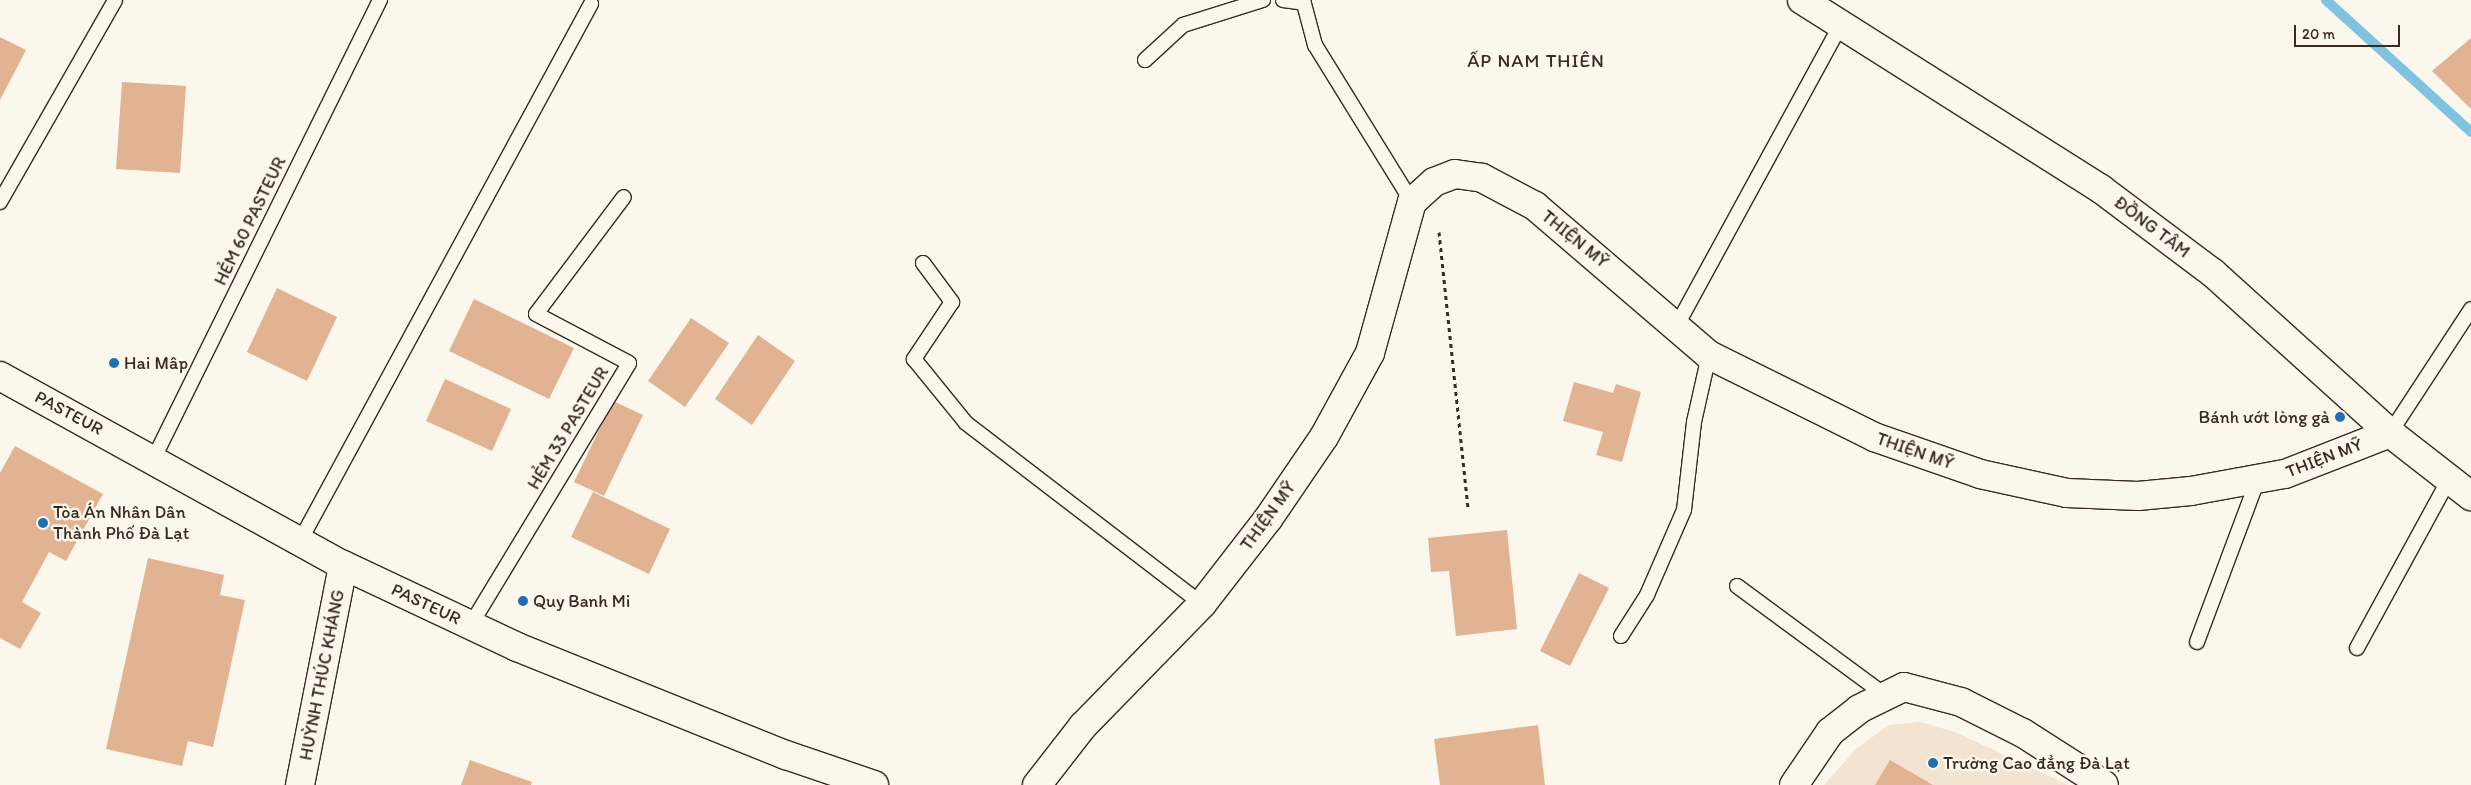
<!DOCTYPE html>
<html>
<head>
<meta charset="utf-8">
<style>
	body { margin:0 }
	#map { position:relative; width:2471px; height:785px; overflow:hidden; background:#fbf7ec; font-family:Itim,sans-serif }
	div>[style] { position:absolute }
	.built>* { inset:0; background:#f3e3d1 }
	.stream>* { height:10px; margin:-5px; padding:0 5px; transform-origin:5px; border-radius:5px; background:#7fc3e0 }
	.building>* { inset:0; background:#e1b392 }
	.path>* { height:3px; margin-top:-1.5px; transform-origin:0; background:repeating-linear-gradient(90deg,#3b2a1e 0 4px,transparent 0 8px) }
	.roads { filter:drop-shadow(1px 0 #3b2a1e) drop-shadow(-1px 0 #3b2a1e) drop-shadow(0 1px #3b2a1e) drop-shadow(0 -1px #3b2a1e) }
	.service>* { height:14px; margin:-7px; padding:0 7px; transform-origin:7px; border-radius:7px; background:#fbf7ec }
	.minor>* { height:28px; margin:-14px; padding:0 14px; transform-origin:14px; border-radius:14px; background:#fbf7ec }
	.tertiary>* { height:28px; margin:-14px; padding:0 14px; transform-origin:14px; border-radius:14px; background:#fbf7ec }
	.dots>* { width:14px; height:14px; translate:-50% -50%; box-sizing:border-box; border:2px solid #fbf7ec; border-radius:50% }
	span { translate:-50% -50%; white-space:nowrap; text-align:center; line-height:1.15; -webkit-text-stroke:5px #fbf7ec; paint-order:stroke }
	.street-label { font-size:18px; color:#3b2a1e }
	.poi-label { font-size:18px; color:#3b2a1e }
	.left { translate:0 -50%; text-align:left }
	.right { translate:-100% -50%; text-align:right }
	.neighbourhood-label { font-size:19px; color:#3b2a1e; letter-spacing:1px }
	.scale { position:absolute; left:2294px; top:25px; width:106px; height:22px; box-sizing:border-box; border:2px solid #3b2a1e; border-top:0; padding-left:6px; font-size:15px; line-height:18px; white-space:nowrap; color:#3b2a1e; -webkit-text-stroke:4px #fbf7ec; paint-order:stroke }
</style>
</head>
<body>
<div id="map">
	<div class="built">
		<div style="clip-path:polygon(1920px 722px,1955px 732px,2068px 785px,1824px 785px,1856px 749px,1889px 725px)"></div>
	</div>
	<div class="stream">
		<div style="left:2326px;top:0;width:196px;rotate:42.3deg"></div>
	</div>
	<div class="building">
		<div style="clip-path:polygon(0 37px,26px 50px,0 100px)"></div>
		<div style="clip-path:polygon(2471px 38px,2471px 109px,2432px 71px)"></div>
		<div style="clip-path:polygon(122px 82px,186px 86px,180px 173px,116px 169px)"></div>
		<div style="clip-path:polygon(277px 288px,337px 317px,307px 381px,247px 352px)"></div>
		<div style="clip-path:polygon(474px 299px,574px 348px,549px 399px,449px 351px)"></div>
		<div style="clip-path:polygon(691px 318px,729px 343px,685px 407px,648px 381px)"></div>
		<div style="clip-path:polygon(758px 335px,795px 361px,752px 425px,715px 399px)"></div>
		<div style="clip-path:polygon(445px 379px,511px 409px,492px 451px,426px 421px)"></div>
		<div style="clip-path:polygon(1574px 382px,1613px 393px,1616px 384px,1641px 392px,1622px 462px,1596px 455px,1603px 432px,1563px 421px)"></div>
		<div style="clip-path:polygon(613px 401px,643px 415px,604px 496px,574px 482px)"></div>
		<div style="clip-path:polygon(15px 446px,103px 494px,66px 561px,49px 552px,22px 602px,41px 613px,20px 649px,0 638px,0 473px)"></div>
		<div style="clip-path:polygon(593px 492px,670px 529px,649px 574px,571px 537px)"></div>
		<div style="clip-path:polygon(1507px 530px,1517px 629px,1456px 636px,1449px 571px,1431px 572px,1428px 538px)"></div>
		<div style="clip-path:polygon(148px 558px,224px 575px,220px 595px,245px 600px,213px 747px,188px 741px,182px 766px,106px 749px)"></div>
		<div style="clip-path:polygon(1579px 573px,1609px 588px,1570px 666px,1540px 651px)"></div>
		<div style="clip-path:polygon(1538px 725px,1545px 785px,1440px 785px,1434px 739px)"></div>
		<div style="clip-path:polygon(470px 760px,532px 782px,531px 785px,461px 785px)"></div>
		<div style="clip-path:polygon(1890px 760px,1933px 785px,1875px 785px)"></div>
	</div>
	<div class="path">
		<div style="left:1439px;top:232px;width:278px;rotate:84deg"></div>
	</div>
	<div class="roads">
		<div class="service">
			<div style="left:1283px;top:0;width:21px;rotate:8deg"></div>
			<div style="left:1303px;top:0;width:47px;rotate:75.1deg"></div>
			<div style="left:1315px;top:45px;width:185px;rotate:58.3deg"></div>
			<div style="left:1145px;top:60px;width:52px;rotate:-42.6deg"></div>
			<div style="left:1183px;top:25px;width:84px;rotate:-17.4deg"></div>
			<div style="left:0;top:202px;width:232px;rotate:-60.3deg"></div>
			<div style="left:923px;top:263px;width:49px;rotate:53.4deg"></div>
			<div style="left:952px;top:302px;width:69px;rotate:123.7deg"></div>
			<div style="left:914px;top:359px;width:82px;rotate:50.9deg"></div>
			<div style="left:966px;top:423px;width:297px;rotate:37.5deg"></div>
			<div style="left:1676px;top:327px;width:345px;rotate:-61.4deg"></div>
			<div style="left:2390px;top:433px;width:148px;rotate:-56.8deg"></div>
			<div style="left:154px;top:458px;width:511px;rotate:-63.74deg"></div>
			<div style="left:300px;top:541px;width:611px;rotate:-61.55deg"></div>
			<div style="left:1737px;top:586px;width:184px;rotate:36.4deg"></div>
			<div style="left:470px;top:626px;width:307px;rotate:-58.8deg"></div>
			<div style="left:629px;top:363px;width:105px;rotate:-152.2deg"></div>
			<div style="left:536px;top:314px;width:146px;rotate:-53.1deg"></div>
			<div style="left:1621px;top:636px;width:49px;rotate:-57.6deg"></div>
			<div style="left:1647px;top:595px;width:93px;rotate:-66.5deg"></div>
			<div style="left:1684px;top:510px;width:89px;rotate:-83.5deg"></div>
			<div style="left:1694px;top:422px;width:69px;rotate:-77.4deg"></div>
			<div style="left:2197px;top:642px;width:174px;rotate:-69.5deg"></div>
			<div style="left:2357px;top:648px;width:190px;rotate:-61.4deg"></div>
		</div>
		<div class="minor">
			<div style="left:1802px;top:0;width:354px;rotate:32.3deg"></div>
			<div style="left:2101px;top:189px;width:140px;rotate:36.9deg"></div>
			<div style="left:2213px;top:273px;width:239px;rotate:42.1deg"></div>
			<div style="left:2390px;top:433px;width:103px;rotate:37.9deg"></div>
			<div style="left:300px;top:785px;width:224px;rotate:-78.9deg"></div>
			<div style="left:1037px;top:785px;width:75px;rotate:-52.1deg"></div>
			<div style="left:1083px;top:726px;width:170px;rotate:-45.7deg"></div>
			<div style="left:1202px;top:604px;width:108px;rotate:-52.2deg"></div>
			<div style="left:1268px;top:519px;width:99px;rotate:-55.7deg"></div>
			<div style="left:1324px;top:437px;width:96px;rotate:-61.3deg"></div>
			<div style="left:1370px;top:353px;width:157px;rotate:-74.5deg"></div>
			<div style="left:1412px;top:202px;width:30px;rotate:-42deg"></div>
			<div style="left:1434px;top:182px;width:22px;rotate:-21deg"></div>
			<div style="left:1455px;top:174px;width:27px;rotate:8deg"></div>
			<div style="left:1482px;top:178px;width:60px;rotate:27.8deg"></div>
			<div style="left:1535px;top:206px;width:229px;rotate:40.6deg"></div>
			<div style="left:1709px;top:355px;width:184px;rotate:26.4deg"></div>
			<div style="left:1874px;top:437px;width:112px;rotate:19.2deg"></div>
			<div style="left:1980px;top:474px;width:89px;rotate:12.3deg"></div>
			<div style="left:2067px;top:493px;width:71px;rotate:2.4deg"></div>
			<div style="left:2138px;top:496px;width:53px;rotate:-5.4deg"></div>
			<div style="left:2191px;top:491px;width:96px;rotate:-10.3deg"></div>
			<div style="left:2285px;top:474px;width:113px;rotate:-21.3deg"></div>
			<div style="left:1794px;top:785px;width:64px;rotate:-55.8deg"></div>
			<div style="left:1830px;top:732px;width:37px;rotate:-38deg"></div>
			<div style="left:1859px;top:709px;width:50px;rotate:-26.1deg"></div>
			<div style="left:1904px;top:687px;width:59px;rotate:14.7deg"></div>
			<div style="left:1961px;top:702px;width:69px;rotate:26.6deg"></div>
			<div style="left:2023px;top:733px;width:96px;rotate:32.7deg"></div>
		</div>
		<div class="tertiary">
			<div style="left:0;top:376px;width:392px;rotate:28.9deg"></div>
			<div style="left:343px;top:565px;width:192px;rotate:25.2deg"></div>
			<div style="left:517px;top:647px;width:290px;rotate:21.9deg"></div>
			<div style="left:786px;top:755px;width:93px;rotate:18.8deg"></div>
		</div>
	</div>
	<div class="dots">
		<div style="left:114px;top:363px;background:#1f6fb2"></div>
		<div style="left:2340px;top:417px;background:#1f6fb2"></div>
		<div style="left:43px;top:523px;background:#1f6fb2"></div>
		<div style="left:523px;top:601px;background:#1f6fb2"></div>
		<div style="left:1933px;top:763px;background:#1f6fb2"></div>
	</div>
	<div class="street-label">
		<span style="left:250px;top:221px;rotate:-64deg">HẺM 60 PASTEUR</span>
		<span style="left:2152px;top:227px;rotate:37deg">ĐỒNG TÂM</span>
		<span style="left:1575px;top:239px;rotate:39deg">THIỆN MỸ</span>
		<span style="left:69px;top:413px;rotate:28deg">PASTEUR</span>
		<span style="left:568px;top:428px;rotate:-59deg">HẺM 33 PASTEUR</span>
		<span style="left:1915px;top:451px;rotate:19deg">THIỆN MỸ</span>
		<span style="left:2324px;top:458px;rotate:-21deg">THIỆN MỸ</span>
		<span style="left:1268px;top:516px;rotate:-54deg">THIỆN MỸ</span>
		<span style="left:426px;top:604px;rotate:25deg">PASTEUR</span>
		<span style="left:322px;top:675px;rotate:-79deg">HUỲNH THÚC KHÁNG</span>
	</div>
	<div class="poi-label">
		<span class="left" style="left:124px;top:363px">Hai Mâp</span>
		<span class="right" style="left:2330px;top:417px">Bánh ướt lòng gà</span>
		<span class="left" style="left:53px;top:523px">Tòa Án Nhân Dân<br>Thành Phố Đà Lạt</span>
		<span class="left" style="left:533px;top:601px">Quy Banh Mi</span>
		<span class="left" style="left:1943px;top:763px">Trường Cao đẳng Đà Lạt</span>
	</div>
	<div class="neighbourhood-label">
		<span style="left:1536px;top:61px">ẤP NAM THIÊN</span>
	</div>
	<div class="scale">20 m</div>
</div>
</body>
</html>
